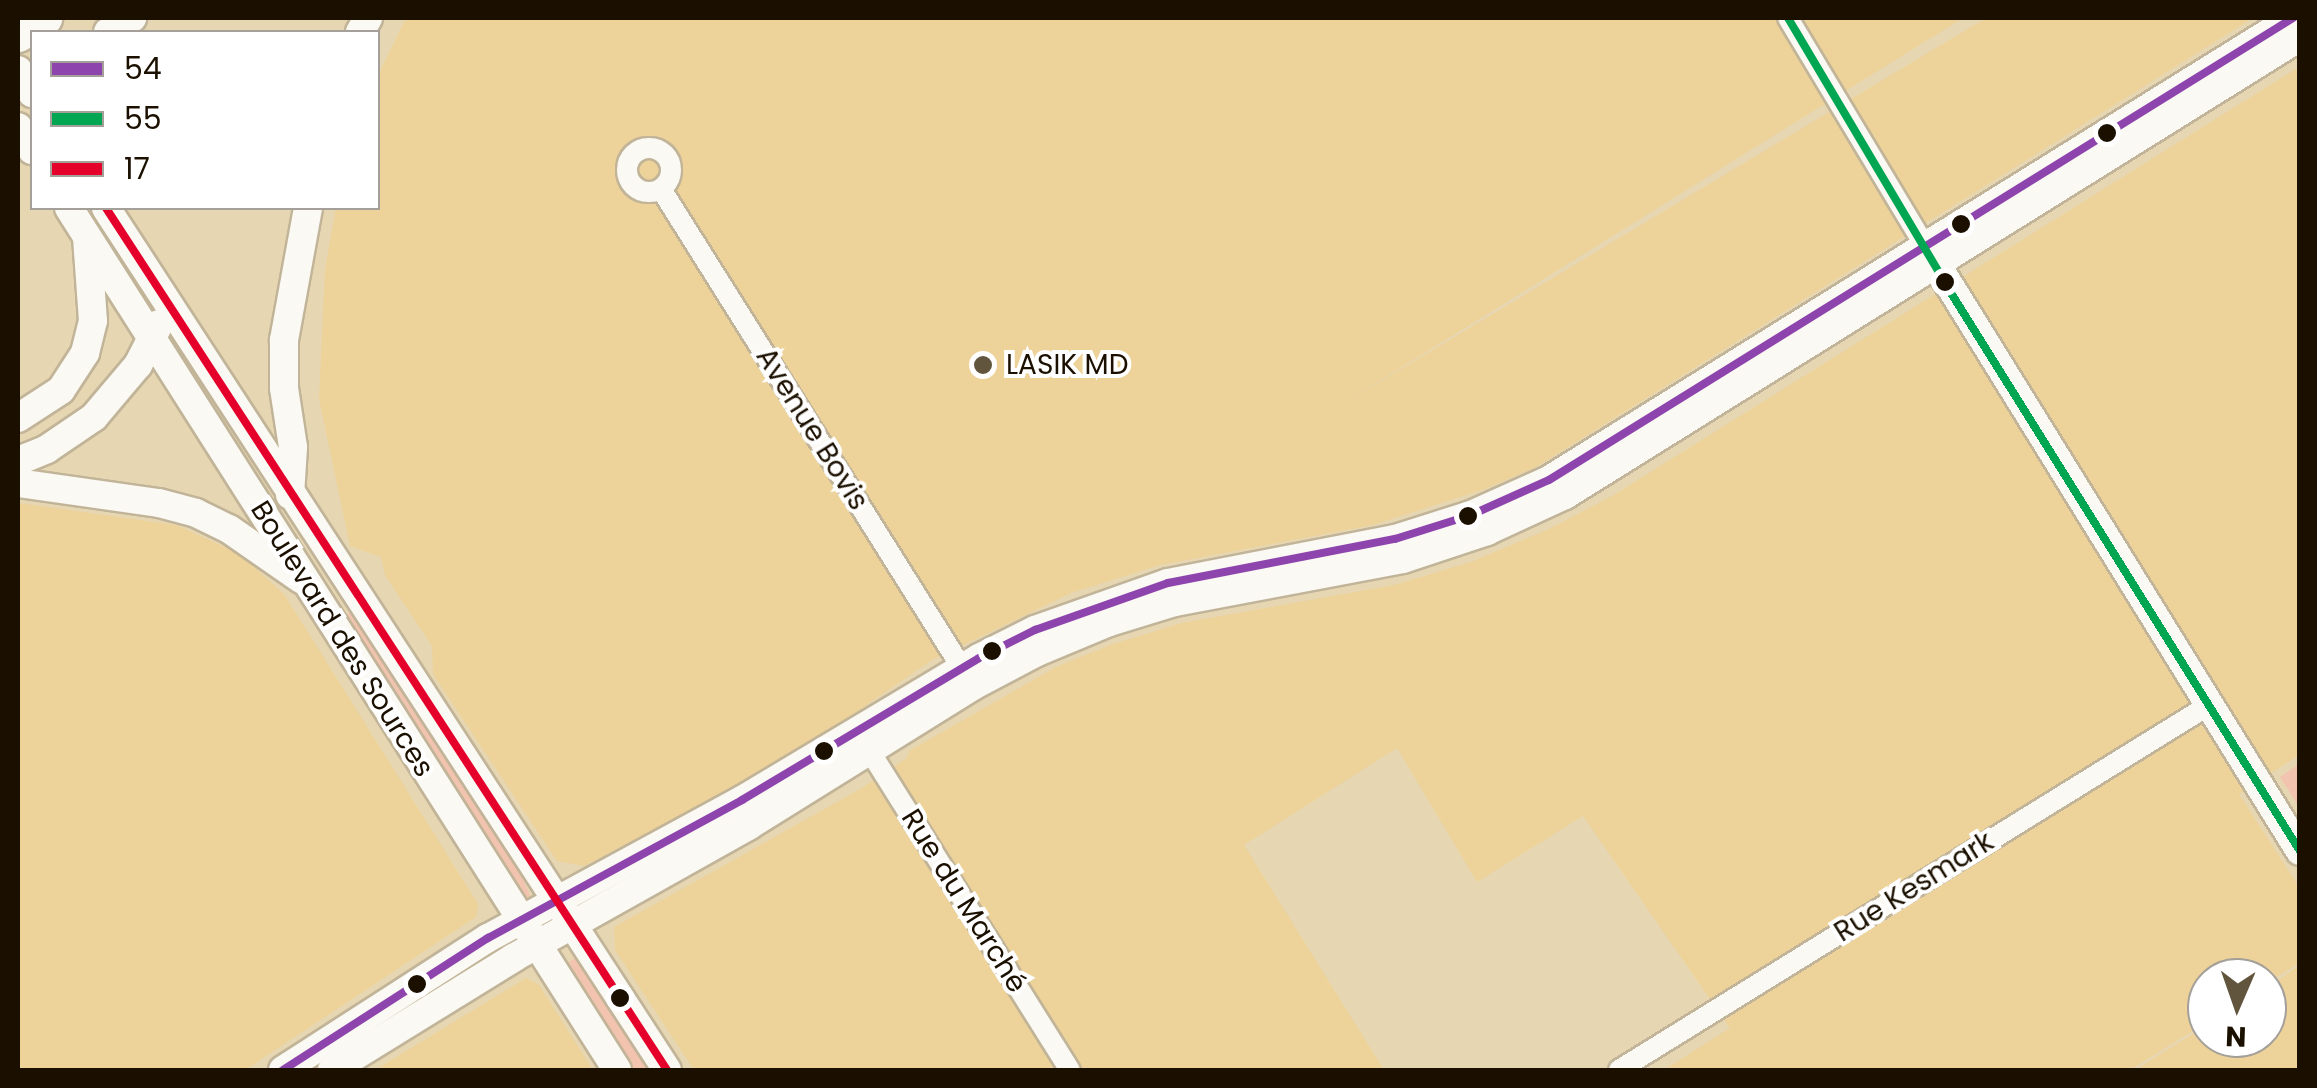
<!DOCTYPE html>
<html>
<head>
<meta charset="utf-8">
<style>
	body { margin:0 }
	#map { position:relative; width:2317px; height:1088px; overflow:hidden; background:#e6d6b2; font-family:Poppins,sans-serif }
	div>[style] { position:absolute }
	.built>* { inset:0; background:#edd39a }
	.green>* { inset:0; background:#f2c4b0 }
	.roads { filter:drop-shadow(2px 0 #c1b498) drop-shadow(-2px 0 #c1b498) drop-shadow(0 2px #c1b498) drop-shadow(0 -2px #c1b498) }
	.street>* { height:20px; margin:-10px; padding:0 10px; transform-origin:10px; border-radius:10px; background:#fbf9f3 }
	.street>.ring { margin:-10px; padding:0; box-sizing:content-box; background:none; border:20px solid #fbf9f3; border-radius:50% }
	.secondary>* { height:28px; margin:-14px; padding:0 14px; transform-origin:14px; border-radius:14px; background:#fbf9f3 }
	.highway>* { height:35px; margin:-17.5px; padding:0 17.5px; transform-origin:17.5px; border-radius:17.5px; background:#fbf9f3 }
	.bridges { filter:drop-shadow(2px 0 #c1b498) drop-shadow(-2px 0 #c1b498) drop-shadow(0 2px #c1b498) drop-shadow(0 -2px #c1b498) }
	.secondary-bridge>* { height:28px; margin:-14px; padding:0 14px; transform-origin:14px; border-radius:14px; background:#fbf9f3 }
	.bus-1>* { height:8px; margin:-4px; padding:0 4px; transform-origin:4px; border-radius:4px; background:#8e44ad }
	.bus-2>* { height:8px; margin:-4px; padding:0 4px; transform-origin:4px; border-radius:4px; background:#00a651 }
	.bus-3>* { height:8px; margin:-4px; padding:0 4px; transform-origin:4px; border-radius:4px; background:#e4002b }
	.dots>* { width:28px; height:28px; translate:-50% -50%; box-sizing:border-box; border:5px solid #fff; border-radius:50% }
	span { translate:-50% -50%; white-space:nowrap; text-align:center; line-height:1.15; -webkit-text-stroke:8px #fff; paint-order:stroke }
	.poi-label { font-size:28px; color:#1b1000 }
	.left { translate:0 -50%; text-align:left }
	.street-label { font-size:28px; color:#1b1000 }
	.frame { position:absolute; inset:0; border:20px solid #1b1000; pointer-events:none }
	.legend { position:absolute; left:30px; top:30px; width:350px; height:180px; box-sizing:border-box; background:#fff; border:2px solid #a49f99; margin:0; padding:12px 18px; list-style:none; font-size:30px; color:#1b1000 }
	.legend li { display:flex; align-items:center; gap:20px; height:50px }
	.legend b { width:50px; border:2px solid #a49f99 }
	.north { position:absolute; left:2187px; top:958px; width:100px; height:100px; box-sizing:border-box; background:#fff; border:2px solid #a49f99; border-radius:50%; rotate:182deg; font-size:28px; font-weight:700; line-height:40px; text-align:center; color:#1b1000 }
	.north::after { content:''; display:block; margin:auto; width:35px; height:45px; background:#62553e; clip-path:polygon(50% 0,100% 100%,50% 72%,0 100%) }
</style>
</head>
<body>
<div id="map">
	<div class="built">
		<div style="clip-path:polygon(406px 18px,1963px 18px,1341px 405px,1986px 18px,2253px 18px,1536px 467px,1485px 489px,1373px 525px,1160px 565px,1071px 593px,932px 660px,833px 728px,696px 808px,584px 866px,557px 861px,433px 674px,432px 646px,385px 575px,381px 557px,350px 546px,319px 399px,325px 269px,336px 208px,378px 208px,378px 75px)"></div>
		<div style="clip-path:polygon(2299px 67px,2299px 755px,2239px 794px,2299px 887px,2299px 963px,2267px 983px,2267px 978px,2207px 978px,2207px 1022px,2130px 1070px,1664px 1070px,1730px 1028px,1583px 816px,1477px 882px,1397px 748px,1244px 845px,1384px 1070px,694px 1070px,615px 950px,614px 927px,862px 788px,907px 758px,909px 751px,1056px 667px,1113px 644px,1182px 623px,1394px 585px,1471px 562px,1549px 529px,1612px 496px)"></div>
		<div style="clip-path:polygon(18px 503px,176px 525px,238px 553px,284px 594px,478px 904px,476px 917px,245px 1070px,18px 1070px)"></div>
		<div style="clip-path:polygon(2299px 966px,2299px 1070px,2135px 1070px,2207px 1025px,2207px 1038px,2267px 1038px,2267px 987px)"></div>
		<div style="clip-path:polygon(526px 978px,539px 985px,593px 1070px,375px 1070px)"></div>
	</div>
	<div class="green">
		<div style="clip-path:polygon(350px 612px,520px 873px,531px 897px,527px 899px,347px 615px)"></div>
		<div style="clip-path:polygon(2299px 764px,2299px 807px,2280px 777px)"></div>
		<div style="clip-path:polygon(577px 957px,623px 1029px,649px 1070px,635px 1070px,593px 1005px,567px 963px)"></div>
	</div>
	<div class="roads">
		<div class="street">
			<div style="left:1788px;top:18px;width:268px;rotate:59deg"></div>
			<div class="ring" style="left:627px;top:148px;width:24px;height:24px"></div>
			<div style="left:661px;top:189px;width:566px;rotate:57.86deg"></div>
			<div style="left:864px;top:742px;width:387px;rotate:57.9deg"></div>
			<div style="left:1619px;top:1070px;width:694px;rotate:-31.74deg"></div>
		</div>
		<div class="secondary">
			<div style="left:108px;top:32px;width:28px;rotate:-30deg"></div>
			<div style="left:360px;top:32px;width:16px;rotate:-60deg"></div>
			<div style="left:18px;top:127px;width:27px;rotate:59deg"></div>
			<div style="left:69px;top:208px;width:1021px;rotate:57.55deg"></div>
			<div style="left:106px;top:208px;width:1028px;rotate:56.94deg"></div>
			<div style="left:1927px;top:249px;width:708px;rotate:58.22deg"></div>
			<div style="left:18px;top:418px;width:51px;rotate:-33.1deg"></div>
			<div style="left:61px;top:390px;width:44px;rotate:-57deg"></div>
			<div style="left:85px;top:353px;width:33px;rotate:-76deg"></div>
			<div style="left:93px;top:321px;width:83px;rotate:-94.1deg"></div>
			<div style="left:18px;top:461px;width:31px;rotate:-22deg"></div>
			<div style="left:47px;top:449px;width:57px;rotate:-34.2deg"></div>
			<div style="left:94px;top:417px;width:68px;rotate:-49.8deg"></div>
			<div style="left:138px;top:365px;width:46px;rotate:-62.9deg"></div>
			<div style="left:18px;top:483px;width:142px;rotate:8.1deg"></div>
			<div style="left:159px;top:503px;width:38px;rotate:15deg"></div>
			<div style="left:196px;top:513px;width:37px;rotate:26deg"></div>
			<div style="left:229px;top:529px;width:88px;rotate:34.8deg"></div>
			<div style="left:290px;top:495px;width:48px;rotate:-86.4deg"></div>
			<div style="left:293px;top:447px;width:60px;rotate:-98.7deg"></div>
			<div style="left:284px;top:388px;width:48px;rotate:-90deg"></div>
			<div style="left:284px;top:340px;width:134px;rotate:-79.7deg"></div>
			<div style="left:283px;top:1070px;width:244px;rotate:-32.8deg"></div>
			<div style="left:488px;top:938px;width:289px;rotate:-28.5deg"></div>
			<div style="left:742px;top:800px;width:276px;rotate:-30.9deg"></div>
			<div style="left:979px;top:658px;width:63px;rotate:-26.6deg"></div>
			<div style="left:1035px;top:630px;width:141px;rotate:-19.5deg"></div>
			<div style="left:1168px;top:583px;width:231px;rotate:-11deg"></div>
			<div style="left:1395px;top:539px;width:80px;rotate:-17.5deg"></div>
			<div style="left:1471px;top:515px;width:85px;rotate:-24.2deg"></div>
			<div style="left:1549px;top:480px;width:876px;rotate:-31.84deg"></div>
			<div style="left:332px;top:1070px;width:213px;rotate:-31.7deg"></div>
			<div style="left:513px;top:958px;width:270px;rotate:-29.3deg"></div>
			<div style="left:748px;top:826px;width:263px;rotate:-31.9deg"></div>
			<div style="left:971px;top:687px;width:75px;rotate:-27.9deg"></div>
			<div style="left:1037px;top:652px;width:78px;rotate:-22.6deg"></div>
			<div style="left:1109px;top:622px;width:69px;rotate:-16.9deg"></div>
			<div style="left:1175px;top:602px;width:232px;rotate:-10.7deg"></div>
			<div style="left:1403px;top:559px;width:89px;rotate:-18.4deg"></div>
			<div style="left:1487px;top:531px;width:86px;rotate:-24.8deg"></div>
			<div style="left:1565px;top:495px;width:866px;rotate:-31.93deg"></div>
		</div>
		<div class="highway">
			<div style="left:18px;top:34px;width:31px;rotate:-32deg"></div>
		</div>
	</div>
	<div class="bridges">
		<div class="secondary-bridge">
			<div style="left:18px;top:70px;width:27px;rotate:59deg"></div>
		</div>
	</div>
	<div class="bus-1">
		<div style="left:283px;top:1070px;width:244px;rotate:-32.8deg"></div>
		<div style="left:488px;top:938px;width:289px;rotate:-28.5deg"></div>
		<div style="left:742px;top:800px;width:276px;rotate:-30.9deg"></div>
		<div style="left:979px;top:658px;width:63px;rotate:-26.6deg"></div>
		<div style="left:1035px;top:630px;width:141px;rotate:-19.5deg"></div>
		<div style="left:1168px;top:583px;width:231px;rotate:-11deg"></div>
		<div style="left:1395px;top:539px;width:80px;rotate:-17.5deg"></div>
		<div style="left:1471px;top:515px;width:85px;rotate:-24.2deg"></div>
		<div style="left:1549px;top:480px;width:876px;rotate:-31.84deg"></div>
	</div>
	<div class="bus-2">
		<div style="left:1788px;top:18px;width:320px;rotate:59.3deg"></div>
		<div style="left:1951px;top:293px;width:658px;rotate:57.98deg"></div>
	</div>
	<div class="bus-3">
		<div style="left:106px;top:208px;width:1028px;rotate:56.94deg"></div>
	</div>
	<div class="dots">
		<div style="left:2107px;top:133px;background:#1b1000"></div>
		<div style="left:1961px;top:224px;background:#1b1000"></div>
		<div style="left:1945px;top:282px;background:#1b1000"></div>
		<div style="left:983px;top:365px;background:#62553e"></div>
		<div style="left:1468px;top:516px;background:#1b1000"></div>
		<div style="left:992px;top:651px;background:#1b1000"></div>
		<div style="left:824px;top:751px;background:#1b1000"></div>
		<div style="left:417px;top:984px;background:#1b1000"></div>
		<div style="left:620px;top:998px;background:#1b1000"></div>
	</div>
	<div class="poi-label">
		<span class="left" style="left:1006px;top:365px">LASIK MD</span>
	</div>
	<div class="street-label">
		<span style="left:812px;top:429px;rotate:58deg">Avenue Bovis</span>
		<span style="left:342px;top:639px;rotate:58deg">Boulevard des Sources</span>
		<span style="left:1914px;top:887px;rotate:-32deg">Rue Kesmark</span>
		<span style="left:964px;top:901px;rotate:58deg">Rue du Marché</span>
	</div>
	<div class="frame"></div>
	<ul class="legend">
	<li><b style="height:12px;background:#8e44ad"></b>54</li>
	<li><b style="height:12px;background:#00a651"></b>55</li>
	<li><b style="height:12px;background:#e4002b"></b>17</li>
	</ul>
	<div class="north">N</div>
</div>
</body>
</html>
